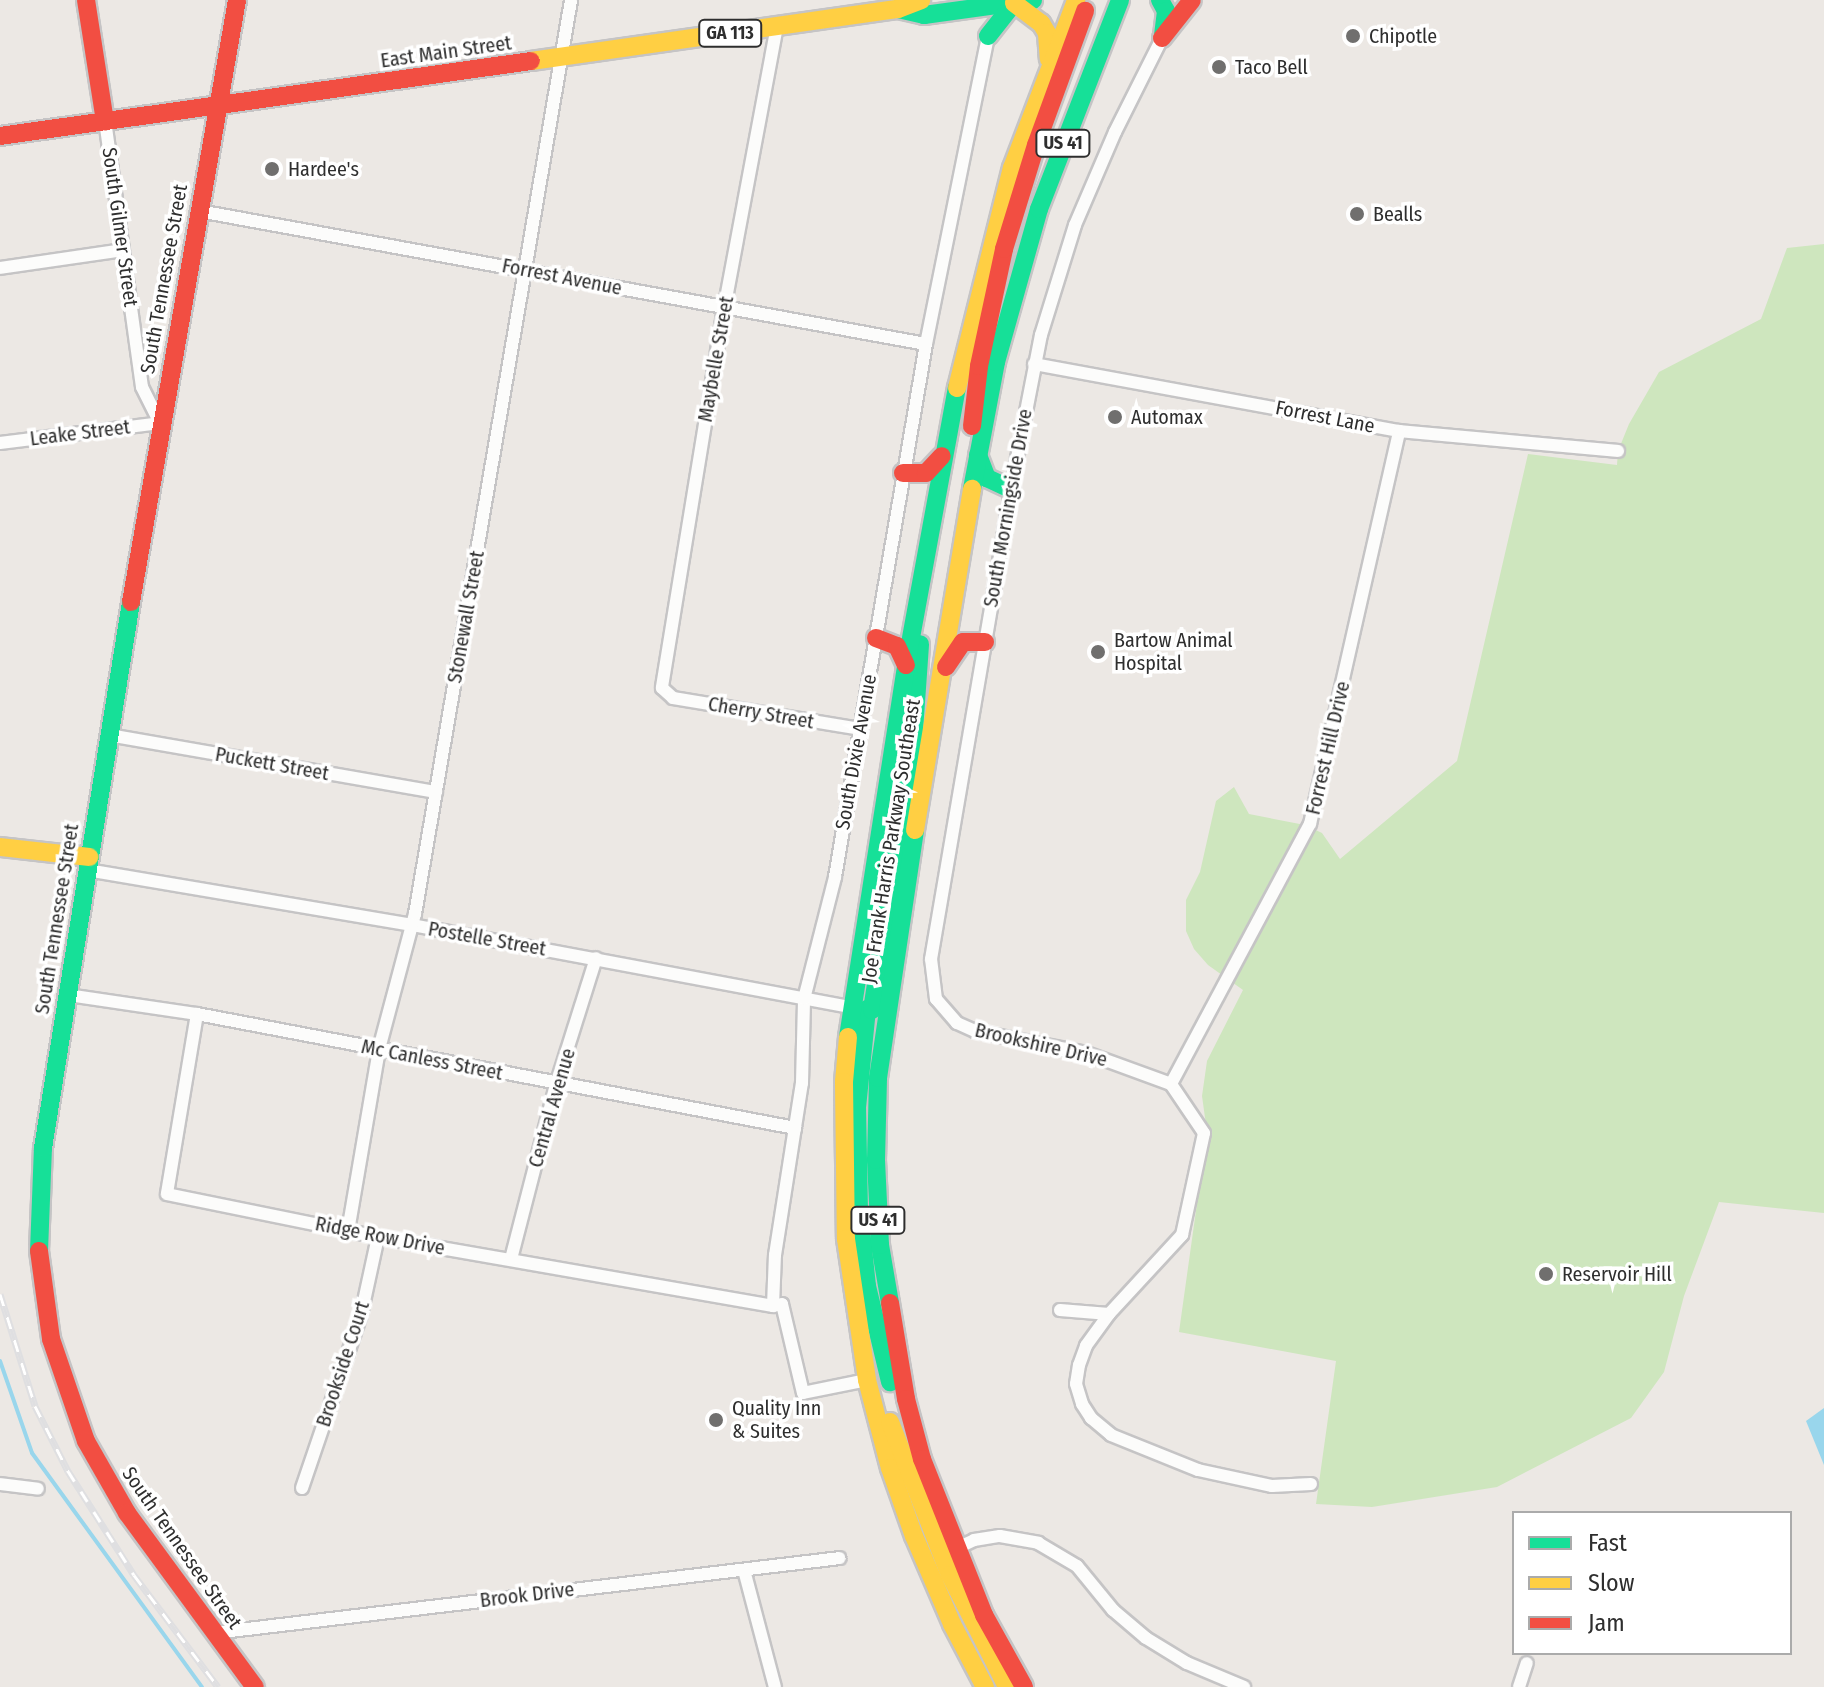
<!DOCTYPE html>
<html>
<head>
<meta charset="utf-8">
<style>
	body { margin:0 }
	#map { position:relative; width:1824px; height:1687px; overflow:hidden; background:#ece8e4; font-family:"Fira Sans Condensed",sans-serif }
	div>[style] { position:absolute }
	.green>* { inset:0; background:#cee6be }
	.water>* { inset:0; background:#99d6ec }
	.stream>* { height:4px; margin:-2px; padding:0 2px; transform-origin:2px; border-radius:2px; background:#99d6ec }
	.roads { filter:drop-shadow(2px 0 #c5c4c5) drop-shadow(-2px 0 #c5c4c5) drop-shadow(0 2px #c5c4c5) drop-shadow(0 -2px #c5c4c5) }
	.street>* { height:12px; margin:-6px; padding:0 6px; transform-origin:6px; border-radius:6px; background:#fcfcfb }
	.fast>* { height:18px; margin:-9px; padding:0 9px; transform-origin:9px; border-radius:9px; background:#16e098 }
	.slow>* { height:18px; margin:-9px; padding:0 9px; transform-origin:9px; border-radius:9px; background:#ffcf43 }
	.jam>* { height:18px; margin:-9px; padding:0 9px; transform-origin:9px; border-radius:9px; background:#f24e42 }
	.rail>* { height:7px; margin-top:-3.5px; transform-origin:0; background:repeating-linear-gradient(90deg,#fff 0 12px,#dfdfe1 0 24px); box-sizing:border-box; border-block:2px solid #dfdfe1 }
	.dots>* { width:22px; height:22px; translate:-50% -50%; box-sizing:border-box; border:4px solid #fff; border-radius:50% }
	span { translate:-50% -50%; white-space:nowrap; text-align:center; line-height:1.15; -webkit-text-stroke:7px #fff; paint-order:stroke }
	.shield-label span { padding:2px 6px; background:#fff; border:2px solid; border-radius:6px; -webkit-text-stroke-width:0 }
	.shield-label { font-size:18px; color:#2e2e2e; font-weight:700 }
	.poi-label { font-size:20px; color:#2e2e2e }
	.left { translate:0 -50%; text-align:left }
	.street-label { font-size:20px; color:#2e2e2e }
	.legend { position:absolute; left:1512px; top:1511px; width:280px; height:144px; box-sizing:border-box; background:#fff; border:2px solid #ababab; margin:0; padding:10px 14px; list-style:none; font-size:24px; color:#2e2e2e }
	.legend li { display:flex; align-items:center; gap:16px; height:40px }
	.legend b { width:40px; border:2px solid #ababab }
</style>
</head>
<body>
<div id="map">
	<div class="green">
		<div style="clip-path:polygon(1824px 244px,1824px 1213px,1719px 1202px,1684px 1296px,1664px 1372px,1631px 1418px,1497px 1487px,1372px 1507px,1316px 1504px,1336px 1361px,1179px 1332px,1207px 1132px,1202px 1096px,1207px 1061px,1243px 990px,1208px 965px,1194px 949px,1186px 931px,1186px 900px,1200px 872px,1216px 801px,1234px 787px,1249px 814px,1305px 825px,1322px 833px,1340px 859px,1457px 761px,1528px 454px,1617px 465px,1618px 451px,1629px 424px,1659px 372px,1761px 319px,1787px 248px)"></div>
	</div>
	<div class="water">
		<div style="clip-path:polygon(1824px 1408px,1824px 1465px,1806px 1421px)"></div>
	</div>
	<div class="stream">
		<div style="left:0;top:1361px;width:97px;rotate:70.8deg"></div>
		<div style="left:32px;top:1453px;width:289px;rotate:54deg"></div>
	</div>
	<div class="roads">
		<div class="street">
			<div style="left:777px;top:26px;width:287px;rotate:100.6deg"></div>
			<div style="left:724px;top:308px;width:385px;rotate:99.3deg"></div>
			<div style="left:662px;top:688px;width:15px;rotate:42deg"></div>
			<div style="left:673px;top:698px;width:191px;rotate:9.4deg"></div>
			<div style="left:199px;top:211px;width:739px;rotate:10.37deg"></div>
			<div style="left:0;top:268px;width:124px;rotate:-8.3deg"></div>
			<div style="left:1034px;top:364px;width:371px;rotate:10.4deg"></div>
			<div style="left:1399px;top:431px;width:220px;rotate:5.2deg"></div>
			<div style="left:0;top:443px;width:161px;rotate:-7.1deg"></div>
			<div style="left:160px;top:423px;width:40px;rotate:-116.6deg"></div>
			<div style="left:142px;top:387px;width:268px;rotate:-97.9deg"></div>
			<div style="left:109px;top:735px;width:332px;rotate:9.9deg"></div>
			<div style="left:87px;top:870px;width:330px;rotate:9.6deg"></div>
			<div style="left:412px;top:925px;width:451px;rotate:10.6deg"></div>
			<div style="left:68px;top:995px;width:130px;rotate:8.4deg"></div>
			<div style="left:197px;top:1014px;width:609px;rotate:10.79deg"></div>
			<div style="left:197px;top:1014px;width:182px;rotate:99.5deg"></div>
			<div style="left:167px;top:1194px;width:215px;rotate:11.5deg"></div>
			<div style="left:378px;top:1237px;width:401px;rotate:9.9deg"></div>
			<div style="left:1171px;top:1084px;width:295px;rotate:-61.9deg"></div>
			<div style="left:1310px;top:824px;width:403px;rotate:-77.2deg"></div>
			<div style="left:348px;top:1231px;width:185px;rotate:-80.3deg"></div>
			<div style="left:379px;top:1049px;width:140px;rotate:-75.1deg"></div>
			<div style="left:415px;top:914px;width:927px;rotate:-80.31deg"></div>
			<div style="left:511px;top:1259px;width:180px;rotate:-75.5deg"></div>
			<div style="left:556px;top:1085px;width:133px;rotate:-72.5deg"></div>
			<div style="left:1060px;top:1310px;width:49px;rotate:4.7deg"></div>
			<div style="left:1109px;top:1314px;width:108px;rotate:-47.3deg"></div>
			<div style="left:1182px;top:1235px;width:104px;rotate:-77.8deg"></div>
			<div style="left:1204px;top:1133px;width:59px;rotate:-124deg"></div>
			<div style="left:1171px;top:1084px;width:90px;rotate:-160deg"></div>
			<div style="left:1086px;top:1053px;width:113px;rotate:-168.8deg"></div>
			<div style="left:975px;top:1031px;width:20px;rotate:-156deg"></div>
			<div style="left:957px;top:1023px;width:32px;rotate:-131deg"></div>
			<div style="left:936px;top:999px;width:40px;rotate:-97.1deg"></div>
			<div style="left:931px;top:959px;width:477px;rotate:-80.3deg"></div>
			<div style="left:1011px;top:489px;width:157px;rotate:-79deg"></div>
			<div style="left:1041px;top:335px;width:115px;rotate:-72.8deg"></div>
			<div style="left:1075px;top:225px;width:101px;rotate:-66.7deg"></div>
			<div style="left:1115px;top:132px;width:105px;rotate:-63.4deg"></div>
			<div style="left:1109px;top:1314px;width:39px;rotate:126deg"></div>
			<div style="left:1086px;top:1346px;width:20px;rotate:110deg"></div>
			<div style="left:1079px;top:1365px;width:19px;rotate:99deg"></div>
			<div style="left:1076px;top:1384px;width:21px;rotate:73deg"></div>
			<div style="left:1082px;top:1404px;width:17px;rotate:57deg"></div>
			<div style="left:1091px;top:1418px;width:26px;rotate:40deg"></div>
			<div style="left:1111px;top:1435px;width:94px;rotate:21.9deg"></div>
			<div style="left:1198px;top:1470px;width:76px;rotate:12.2deg"></div>
			<div style="left:1272px;top:1486px;width:39px;rotate:-3deg"></div>
			<div style="left:867px;top:1380px;width:65px;rotate:168.5deg"></div>
			<div style="left:803px;top:1393px;width:91px;rotate:-103.3deg"></div>
			<div style="left:782px;top:1304px;width:9px;rotate:167deg"></div>
			<div style="left:773px;top:1306px;width:51px;rotate:-87.8deg"></div>
			<div style="left:775px;top:1255px;width:174px;rotate:-81.1deg"></div>
			<div style="left:802px;top:1083px;width:84px;rotate:-88.6deg"></div>
			<div style="left:804px;top:999px;width:126px;rotate:-75.7deg"></div>
			<div style="left:835px;top:877px;width:541px;rotate:-80.31deg"></div>
			<div style="left:926px;top:344px;width:314px;rotate:-78.6deg"></div>
			<div style="left:0;top:1484px;width:38px;rotate:7deg"></div>
			<div style="left:302px;top:1488px;width:183px;rotate:-71.2deg"></div>
			<div style="left:361px;top:1315px;width:80px;rotate:-77.7deg"></div>
			<div style="left:955px;top:1549px;width:21px;rotate:-25deg"></div>
			<div style="left:974px;top:1540px;width:26px;rotate:-9deg"></div>
			<div style="left:1000px;top:1536px;width:39px;rotate:10deg"></div>
			<div style="left:1038px;top:1543px;width:45px;rotate:30.5deg"></div>
			<div style="left:1077px;top:1566px;width:57px;rotate:50.7deg"></div>
			<div style="left:1113px;top:1610px;width:43px;rotate:40.3deg"></div>
			<div style="left:1146px;top:1638px;width:48px;rotate:31.4deg"></div>
			<div style="left:1187px;top:1663px;width:62px;rotate:22.8deg"></div>
			<div style="left:744px;top:1570px;width:121px;rotate:75.2deg"></div>
			<div style="left:214px;top:1633px;width:630px;rotate:-6.83deg"></div>
			<div style="left:1519px;top:1687px;width:25px;rotate:-72deg"></div>
		</div>
		<div class="fast">
			<div style="left:1160px;top:0;width:13px;rotate:61deg"></div>
			<div style="left:1166px;top:11px;width:23px;rotate:97deg"></div>
			<div style="left:898px;top:9px;width:27px;rotate:13deg"></div>
			<div style="left:924px;top:15px;width:110px;rotate:-7.8deg"></div>
			<div style="left:988px;top:36px;width:42px;rotate:-51.8deg"></div>
			<div style="left:978px;top:455px;width:25px;rotate:69deg"></div>
			<div style="left:987px;top:478px;width:26px;rotate:25deg"></div>
			<div style="left:972px;top:489px;width:129px;rotate:-79.3deg"></div>
			<div style="left:996px;top:362px;width:159px;rotate:-74.3deg"></div>
			<div style="left:1039px;top:209px;width:224px;rotate:-68.8deg"></div>
			<div style="left:867px;top:1009px;width:99px;rotate:95.8deg"></div>
			<div style="left:857px;top:1107px;width:103px;rotate:88.9deg"></div>
			<div style="left:859px;top:1210px;width:76px;rotate:84deg"></div>
			<div style="left:867px;top:1286px;width:99px;rotate:76.5deg"></div>
			<div style="left:872px;top:1010px;width:268px;rotate:-81.2deg"></div>
			<div style="left:913px;top:745px;width:101px;rotate:-86deg"></div>
			<div style="left:848px;top:1037px;width:376px;rotate:-81.1deg"></div>
			<div style="left:906px;top:665px;width:282px;rotate:-79.6deg"></div>
			<div style="left:39px;top:1251px;width:103px;rotate:-87.8deg"></div>
			<div style="left:43px;top:1148px;width:553px;rotate:-80.84deg"></div>
			<div style="left:890px;top:1303px;width:59px;rotate:-99.8deg"></div>
			<div style="left:880px;top:1245px;width:85px;rotate:-92.7deg"></div>
			<div style="left:876px;top:1160px;width:82px;rotate:-88.6deg"></div>
			<div style="left:878px;top:1078px;width:251px;rotate:-81.5deg"></div>
		</div>
		<div class="slow">
			<div style="left:1014px;top:3px;width:34px;rotate:37deg"></div>
			<div style="left:1041px;top:23px;width:12px;rotate:59deg"></div>
			<div style="left:1047px;top:33px;width:26px;rotate:86deg"></div>
			<div style="left:531px;top:61px;width:371px;rotate:-8.1deg"></div>
			<div style="left:898px;top:9px;width:25px;rotate:-21deg"></div>
			<div style="left:957px;top:388px;width:227px;rotate:-76deg"></div>
			<div style="left:1012px;top:168px;width:180px;rotate:-69.1deg"></div>
			<div style="left:915px;top:830px;width:346px;rotate:-80.5deg"></div>
			<div style="left:0;top:847px;width:90px;rotate:6.4deg"></div>
			<div style="left:848px;top:1037px;width:45px;rotate:95.1deg"></div>
			<div style="left:844px;top:1082px;width:157px;rotate:89.3deg"></div>
			<div style="left:846px;top:1239px;width:143px;rotate:81.5deg"></div>
			<div style="left:867px;top:1380px;width:91px;rotate:75.4deg"></div>
			<div style="left:890px;top:1468px;width:72px;rotate:70.6deg"></div>
			<div style="left:914px;top:1536px;width:96px;rotate:66.6deg"></div>
			<div style="left:952px;top:1624px;width:71px;rotate:62.4deg"></div>
			<div style="left:890px;top:1422px;width:164px;rotate:68.6deg"></div>
			<div style="left:950px;top:1575px;width:126px;rotate:63deg"></div>
		</div>
		<div class="jam">
			<div style="left:86px;top:0;width:123px;rotate:81.1deg"></div>
			<div style="left:1162px;top:38px;width:48px;rotate:-51.7deg"></div>
			<div style="left:0;top:136px;width:536px;rotate:-8.04deg"></div>
			<div style="left:972px;top:426px;width:60px;rotate:-83.3deg"></div>
			<div style="left:979px;top:366px;width:120px;rotate:-77.9deg"></div>
			<div style="left:1004px;top:249px;width:109px;rotate:-72.9deg"></div>
			<div style="left:1036px;top:145px;width:143px;rotate:-69.9deg"></div>
			<div style="left:903px;top:473px;width:23px"></div>
			<div style="left:926px;top:473px;width:23px;rotate:-47deg"></div>
			<div style="left:131px;top:602px;width:611px;rotate:-80.01deg"></div>
			<div style="left:876px;top:638px;width:22px;rotate:21deg"></div>
			<div style="left:897px;top:646px;width:21px;rotate:65deg"></div>
			<div style="left:946px;top:667px;width:30px;rotate:-56deg"></div>
			<div style="left:963px;top:642px;width:22px"></div>
			<div style="left:39px;top:1251px;width:89px;rotate:82.2deg"></div>
			<div style="left:51px;top:1339px;width:108px;rotate:71.1deg"></div>
			<div style="left:86px;top:1441px;width:83px;rotate:60.3deg"></div>
			<div style="left:127px;top:1513px;width:216px;rotate:53.7deg"></div>
			<div style="left:890px;top:1303px;width:97px;rotate:80.5deg"></div>
			<div style="left:906px;top:1399px;width:62px;rotate:75.1deg"></div>
			<div style="left:922px;top:1459px;width:168px;rotate:68.3deg"></div>
			<div style="left:984px;top:1615px;width:82px;rotate:60.9deg"></div>
		</div>
	</div>
	<div class="rail">
		<div style="left:0;top:1294px;width:117px;rotate:72.6deg"></div>
		<div style="left:35px;top:1406px;width:73px;rotate:63.1deg"></div>
		<div style="left:68px;top:1471px;width:123px;rotate:57.6deg"></div>
		<div style="left:134px;top:1575px;width:140px;rotate:53.1deg"></div>
	</div>
	<div class="dots">
		<div style="left:1353px;top:36px;background:#706f6e"></div>
		<div style="left:1219px;top:67px;background:#706f6e"></div>
		<div style="left:272px;top:169px;background:#706f6e"></div>
		<div style="left:1357px;top:214px;background:#706f6e"></div>
		<div style="left:1115px;top:417px;background:#706f6e"></div>
		<div style="left:1098px;top:652px;background:#706f6e"></div>
		<div style="left:1546px;top:1274px;background:#706f6e"></div>
		<div style="left:716px;top:1420px;background:#706f6e"></div>
	</div>
	<div class="shield-label">
		<span style="left:730px;top:33px">GA 113</span>
		<span style="left:1063px;top:143px">US 41</span>
		<span style="left:878px;top:1220px">US 41</span>
	</div>
	<div class="poi-label">
		<span class="left" style="left:1369px;top:36px">Chipotle</span>
		<span class="left" style="left:1235px;top:67px">Taco Bell</span>
		<span class="left" style="left:288px;top:169px">Hardee's</span>
		<span class="left" style="left:1373px;top:214px">Bealls</span>
		<span class="left" style="left:1131px;top:417px">Automax</span>
		<span class="left" style="left:1114px;top:652px">Bartow Animal<br>Hospital</span>
		<span class="left" style="left:1562px;top:1274px">Reservoir Hill</span>
		<span class="left" style="left:732px;top:1420px">Quality Inn<br>&amp; Suites</span>
	</div>
	<div class="street-label">
		<span style="left:446px;top:52px;rotate:-8deg">East Main Street</span>
		<span style="left:120px;top:227px;rotate:82deg">South Gilmer Street</span>
		<span style="left:562px;top:277px;rotate:11deg">Forrest Avenue</span>
		<span style="left:164px;top:279px;rotate:-80deg">South Tennessee Street</span>
		<span style="left:716px;top:359px;rotate:-80deg">Maybelle Street</span>
		<span style="left:1325px;top:417px;rotate:11deg">Forrest Lane</span>
		<span style="left:80px;top:433px;rotate:-7deg">Leake Street</span>
		<span style="left:1008px;top:508px;rotate:-80deg">South Morningside Drive</span>
		<span style="left:466px;top:617px;rotate:-80deg">Stonewall Street</span>
		<span style="left:761px;top:713px;rotate:10deg">Cherry Street</span>
		<span style="left:1328px;top:748px;rotate:-77deg">Forrest Hill Drive</span>
		<span style="left:856px;top:752px;rotate:-80deg">South Dixie Avenue</span>
		<span style="left:272px;top:764px;rotate:10deg">Puckett Street</span>
		<span style="left:891px;top:841px;rotate:-81deg">Joe Frank Harris Parkway Southeast</span>
		<span style="left:57px;top:919px;rotate:-81deg">South Tennessee Street</span>
		<span style="left:487px;top:939px;rotate:10deg">Postelle Street</span>
		<span style="left:1041px;top:1045px;rotate:13deg">Brookshire Drive</span>
		<span style="left:432px;top:1060px;rotate:11deg">Mc Canless Street</span>
		<span style="left:552px;top:1108px;rotate:-74deg">Central Avenue</span>
		<span style="left:380px;top:1236px;rotate:11deg">Ridge Row Drive</span>
		<span style="left:343px;top:1364px;rotate:-72deg">Brookside Court</span>
		<span style="left:182px;top:1548px;rotate:55deg">South Tennessee Street</span>
		<span style="left:527px;top:1595px;rotate:-7deg">Brook Drive</span>
	</div>
	<ul class="legend">
	<li><b style="height:10px;background:#16e098"></b>Fast</li>
	<li><b style="height:10px;background:#ffcf43"></b>Slow</li>
	<li><b style="height:10px;background:#f24e42"></b>Jam</li>
	</ul>
</div>
</body>
</html>
